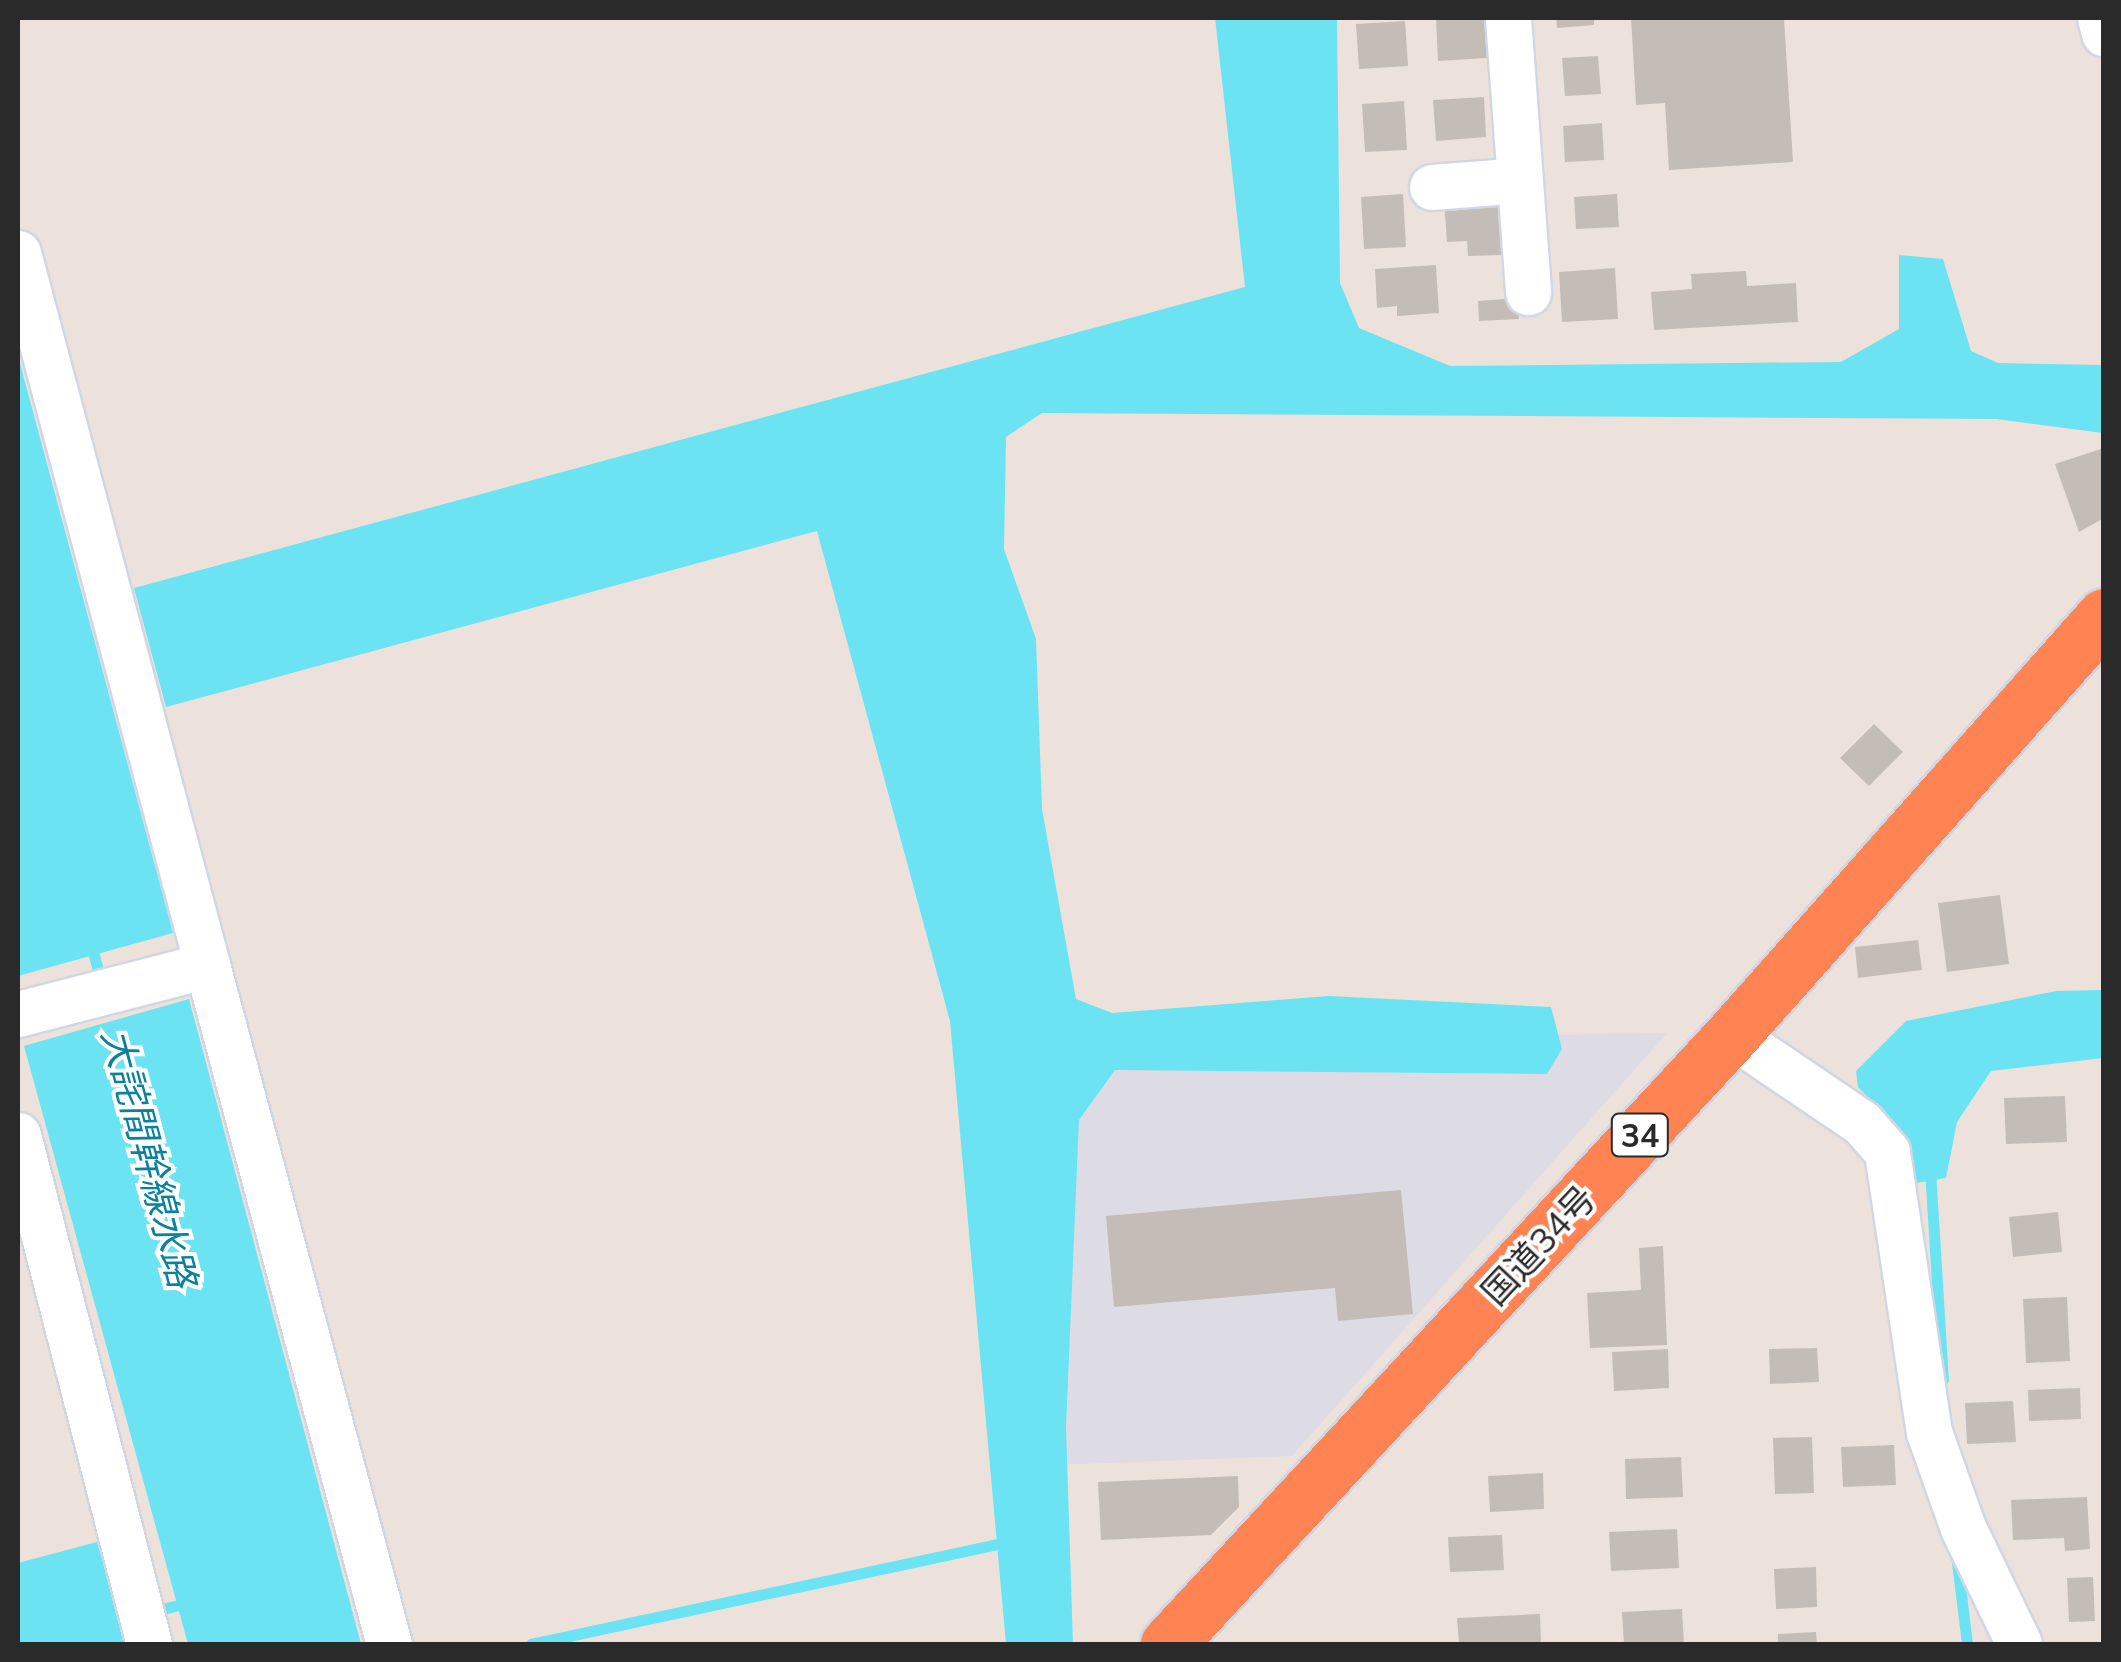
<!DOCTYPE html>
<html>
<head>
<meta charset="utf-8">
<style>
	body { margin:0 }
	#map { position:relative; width:2121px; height:1662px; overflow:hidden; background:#ece2db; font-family:Mulish,"Noto Sans JP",sans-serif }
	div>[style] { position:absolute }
	.industrial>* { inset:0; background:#dddce4 }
	.water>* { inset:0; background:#6be3f2 }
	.stream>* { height:11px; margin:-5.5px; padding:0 5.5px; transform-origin:5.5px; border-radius:5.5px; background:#6be3f2 }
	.building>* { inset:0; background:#c4bdb7 }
	.roads { filter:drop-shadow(2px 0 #d0d7e3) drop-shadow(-2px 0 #d0d7e3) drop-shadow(0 2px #d0d7e3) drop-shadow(0 -2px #d0d7e3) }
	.minor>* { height:45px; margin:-22.5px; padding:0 22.5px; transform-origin:22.5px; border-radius:22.5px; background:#fff }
	.highway>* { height:55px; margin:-27.5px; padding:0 27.5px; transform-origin:27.5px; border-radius:27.5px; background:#ff8353 }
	span { translate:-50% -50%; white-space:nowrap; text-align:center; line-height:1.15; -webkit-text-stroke:8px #fff; paint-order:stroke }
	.shield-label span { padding:2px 8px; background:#fff; border:2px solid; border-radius:8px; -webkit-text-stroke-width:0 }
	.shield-label { font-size:32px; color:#2a2a2a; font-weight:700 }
	.street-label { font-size:35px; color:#2a2a2a }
	.water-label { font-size:38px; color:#0a819d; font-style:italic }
	.frame { position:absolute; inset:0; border:20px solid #2a2a2a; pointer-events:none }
</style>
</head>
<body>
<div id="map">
	<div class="industrial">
		<div style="clip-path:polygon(1667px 1033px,1292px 1456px,1055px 1465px,1048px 1043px)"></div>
	</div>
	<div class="water">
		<div style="clip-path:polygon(1215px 18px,1337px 18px,1340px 283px,1359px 328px,1450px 366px,1841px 362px,1899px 329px,1899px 255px,1943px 259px,1971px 351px,1998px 363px,2103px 365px,2103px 433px,1996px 419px,1042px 413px,1006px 437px,1004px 549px,1036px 639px,1042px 809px,1076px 999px,1112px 1013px,1329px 996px,1551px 1007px,1562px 1049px,1547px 1074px,1115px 1070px,1079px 1120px,1066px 1427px,1073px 1644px,1006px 1644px,950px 1021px,817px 531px,166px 707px,134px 588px,1245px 287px)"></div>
		<div style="clip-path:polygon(18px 356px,173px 933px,18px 976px)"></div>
		<div style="clip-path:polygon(2103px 990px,2103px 1058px,1991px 1071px,1957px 1122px,1946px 1178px,1916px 1183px,1901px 1130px,1858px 1087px,1856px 1071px,1906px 1021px,2056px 991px)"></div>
		<div style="clip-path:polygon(189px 999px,361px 1644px,188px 1644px,24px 1046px)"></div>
		<div style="clip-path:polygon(97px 1542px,127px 1644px,18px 1644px,18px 1563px)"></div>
	</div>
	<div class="stream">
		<div style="left:90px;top:941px;width:41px;rotate:74.6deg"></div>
		<div style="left:1930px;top:1169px;width:211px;rotate:86.5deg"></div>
		<div style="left:1957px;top:1562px;width:83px;rotate:83deg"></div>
		<div style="left:150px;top:1612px;width:42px;rotate:-13.7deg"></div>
		<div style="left:531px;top:1644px;width:491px;rotate:-12.1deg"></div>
	</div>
	<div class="building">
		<div style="clip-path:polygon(1484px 18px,1487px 58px,1438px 61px,1436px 19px)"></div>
		<div style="clip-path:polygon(1556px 18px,1594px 18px,1594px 25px,1557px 28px)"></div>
		<div style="clip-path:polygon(1631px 18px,1784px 18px,1793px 162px,1669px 170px,1665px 103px,1636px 105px)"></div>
		<div style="clip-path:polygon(1405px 21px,1408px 66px,1359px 69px,1356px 24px)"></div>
		<div style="clip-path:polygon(1598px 56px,1601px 94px,1565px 96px,1562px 58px)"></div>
		<div style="clip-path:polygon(1484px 97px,1486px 137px,1436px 141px,1433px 100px)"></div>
		<div style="clip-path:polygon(1404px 101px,1407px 150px,1365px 152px,1362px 104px)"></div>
		<div style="clip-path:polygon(1602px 123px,1604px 160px,1565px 162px,1563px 126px)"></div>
		<div style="clip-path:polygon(1403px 194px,1406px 247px,1364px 249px,1361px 197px)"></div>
		<div style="clip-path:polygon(1617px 194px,1619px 227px,1576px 229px,1574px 197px)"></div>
		<div style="clip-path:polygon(1498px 198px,1502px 255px,1468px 256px,1467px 241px,1447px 242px,1444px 201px)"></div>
		<div style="clip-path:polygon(1436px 265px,1439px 313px,1397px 316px,1397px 306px,1377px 308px,1375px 269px)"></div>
		<div style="clip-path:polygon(1615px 268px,1618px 319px,1562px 322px,1559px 272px)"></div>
		<div style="clip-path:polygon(1746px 271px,1747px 286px,1796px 283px,1798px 322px,1654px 330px,1651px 292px,1692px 289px,1691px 274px)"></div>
		<div style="clip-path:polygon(1518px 298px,1519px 319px,1479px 321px,1478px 301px)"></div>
		<div style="clip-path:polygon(2104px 448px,2104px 518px,2079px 532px,2055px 464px)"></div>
		<div style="clip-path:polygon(1874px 724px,1903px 752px,1869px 786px,1840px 758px)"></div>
		<div style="clip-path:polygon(2000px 895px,2009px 964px,1947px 972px,1938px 903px)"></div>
		<div style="clip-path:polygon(1918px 940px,1922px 970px,1858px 978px,1855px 947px)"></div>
		<div style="clip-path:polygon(2065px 1096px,2067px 1142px,2006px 1144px,2004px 1098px)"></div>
		<div style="clip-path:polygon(1401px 1190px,1413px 1314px,1338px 1321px,1335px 1288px,1114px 1307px,1106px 1216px)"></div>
		<div style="clip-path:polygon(2058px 1212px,2062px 1252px,2013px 1257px,2009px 1217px)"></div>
		<div style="clip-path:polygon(1663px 1246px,1667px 1345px,1590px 1348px,1587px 1293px,1641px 1290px,1639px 1248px)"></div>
		<div style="clip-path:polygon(2067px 1297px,2070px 1361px,2026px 1363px,2023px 1299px)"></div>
		<div style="clip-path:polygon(1817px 1348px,1819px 1382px,1770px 1384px,1769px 1349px)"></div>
		<div style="clip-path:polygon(1668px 1349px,1669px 1388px,1614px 1391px,1612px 1352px)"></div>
		<div style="clip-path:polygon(2080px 1388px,2081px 1419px,2029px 1421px,2028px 1390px)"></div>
		<div style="clip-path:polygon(2013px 1401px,2016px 1442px,1967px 1444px,1965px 1403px)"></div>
		<div style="clip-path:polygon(1812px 1437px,1814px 1493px,1775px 1494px,1773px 1438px)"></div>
		<div style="clip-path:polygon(1894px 1445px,1896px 1485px,1843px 1487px,1841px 1447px)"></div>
		<div style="clip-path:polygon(1681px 1457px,1683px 1497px,1626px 1499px,1625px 1459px)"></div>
		<div style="clip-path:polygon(1543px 1473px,1544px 1509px,1490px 1512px,1488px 1476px)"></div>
		<div style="clip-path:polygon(1238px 1476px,1239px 1507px,1211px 1535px,1101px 1540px,1098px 1482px)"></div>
		<div style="clip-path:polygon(2087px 1497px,2090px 1549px,2065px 1551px,2064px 1538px,2013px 1540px,2011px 1500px)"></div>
		<div style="clip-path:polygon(1677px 1529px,1679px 1568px,1611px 1571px,1609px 1532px)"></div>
		<div style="clip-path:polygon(1502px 1535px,1504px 1570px,1450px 1572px,1448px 1537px)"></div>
		<div style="clip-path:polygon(1816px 1567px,1817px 1607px,1776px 1609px,1774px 1569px)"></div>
		<div style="clip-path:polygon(2093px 1577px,2095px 1621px,2069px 1622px,2067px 1578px)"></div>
		<div style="clip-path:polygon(1682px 1609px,1684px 1644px,1624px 1644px,1622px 1612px)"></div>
		<div style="clip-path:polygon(1540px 1614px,1541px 1644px,1459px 1644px,1457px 1618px)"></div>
		<div style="clip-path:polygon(1816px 1632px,1817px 1644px,1778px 1644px,1778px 1634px)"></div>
	</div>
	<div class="roads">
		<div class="minor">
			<div style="left:1508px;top:18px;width:275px;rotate:85.8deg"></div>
			<div style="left:2100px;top:18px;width:16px;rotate:75deg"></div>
			<div style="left:1432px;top:187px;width:88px;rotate:-4.5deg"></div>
			<div style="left:18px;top:253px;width:737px;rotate:75.13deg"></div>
			<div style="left:18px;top:1014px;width:195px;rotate:-14.5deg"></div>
			<div style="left:207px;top:965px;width:703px;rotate:75deg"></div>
			<div style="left:1732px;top:1035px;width:157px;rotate:34.1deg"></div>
			<div style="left:1862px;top:1123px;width:38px;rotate:49deg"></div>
			<div style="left:1887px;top:1152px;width:283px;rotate:81.5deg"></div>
			<div style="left:1929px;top:1432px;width:102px;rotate:70.5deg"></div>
			<div style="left:1963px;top:1528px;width:129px;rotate:64.2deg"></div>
			<div style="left:18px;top:1135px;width:526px;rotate:75.57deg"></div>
		</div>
		<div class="highway">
			<div style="left:1168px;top:1644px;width:830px;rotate:-47.2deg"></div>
			<div style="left:1732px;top:1035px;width:560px;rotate:-48.4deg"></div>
		</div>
	</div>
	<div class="shield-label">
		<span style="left:1640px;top:1135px">34</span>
	</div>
	<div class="street-label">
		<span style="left:1538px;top:1245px;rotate:-47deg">国道34号</span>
	</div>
	<div class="water-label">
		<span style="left:149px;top:1158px;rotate:75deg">大詫間幹線水路</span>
	</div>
	<div class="frame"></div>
</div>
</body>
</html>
